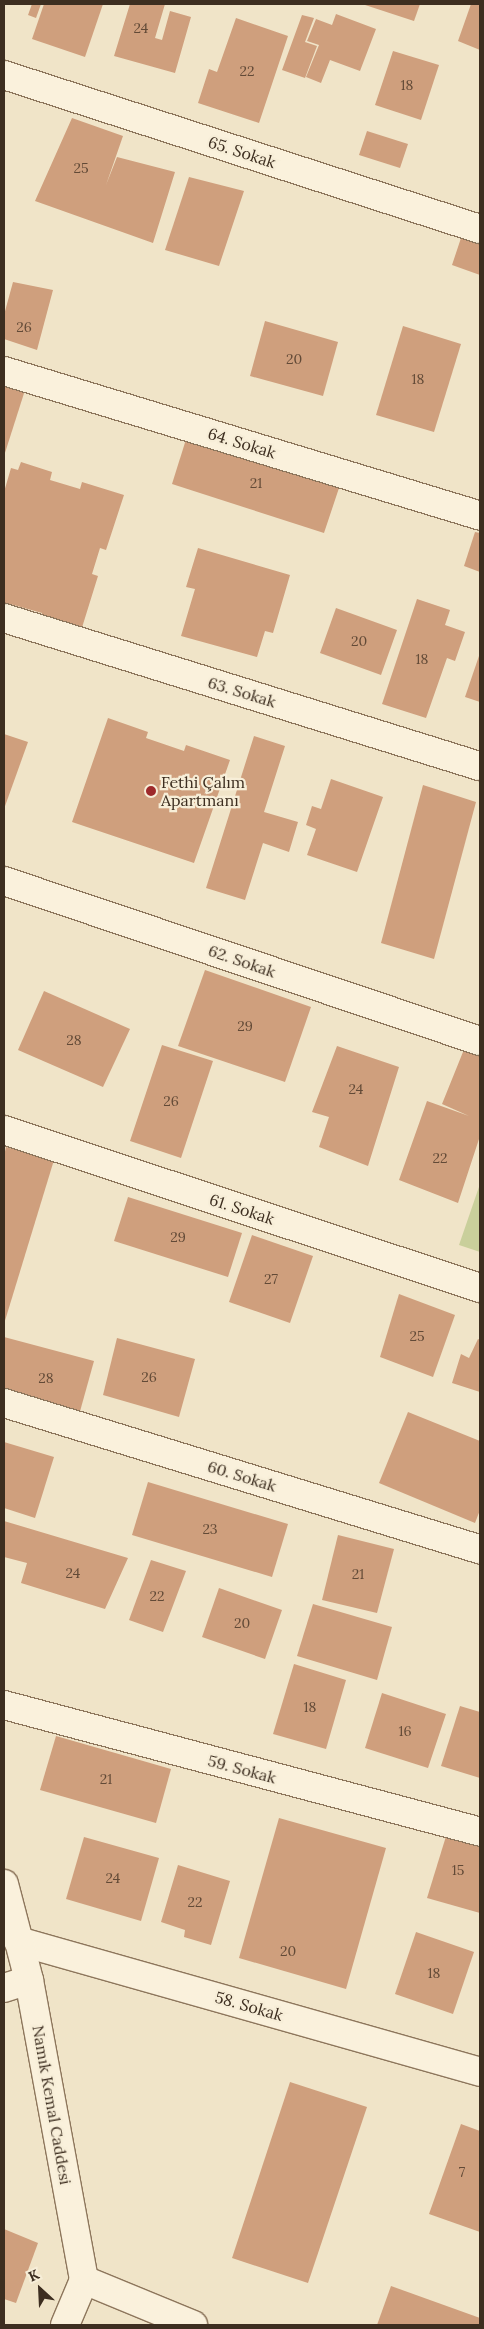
<!DOCTYPE html>
<html>
<head>
<meta charset="utf-8">
<style>
	body { margin:0 }
	#map { position:relative; width:484px; height:2329px; overflow:hidden; background:#f0e4c8; font-family:Lora,serif }
	div>[style] { position:absolute }
	.green>* { inset:0; background:#c9cf9b }
	.building>* { inset:0; background:#cf9f7d }
	.roads { filter:drop-shadow(1px 0 #8d765c) drop-shadow(-1px 0 #8d765c) drop-shadow(0 1px #8d765c) drop-shadow(0 -1px #8d765c) }
	.minor>* { height:28px; margin:-14px; padding:0 14px; transform-origin:14px; border-radius:14px; background:#faf1dc }
	.tertiary>* { height:28px; margin:-14px; padding:0 14px; transform-origin:14px; border-radius:14px; background:#faf1dc }
	.dots>* { width:14px; height:14px; translate:-50% -50%; box-sizing:border-box; border:2px solid #f7eed8; border-radius:50% }
	span { translate:-50% -50%; white-space:nowrap; text-align:center; line-height:1.15; -webkit-text-stroke:4.5px #f7eed8; paint-order:stroke }
	.number-label { font-size:14px; color:#624a37 }
	.number-label span { -webkit-text-stroke-width:0 }
	.street-label { font-size:16px; color:#3d2e20 }
	.poi-label { font-size:16px; color:#3d2e20 }
	.left { translate:0 -50%; text-align:left }
	.frame { position:absolute; inset:0; border:5px solid #3d2e20; pointer-events:none }
	.north { position:absolute; left:15px; top:2264px; width:50px; height:50px; -webkit-text-stroke:4px #f7eed8; paint-order:stroke; rotate:335deg; font-size:14px; font-weight:700; line-height:20px; text-align:center; color:#3d2e20 }
	.north::after { content:''; display:block; margin:auto; width:18px; height:22px; background:#3d2e20; clip-path:polygon(50% 0,100% 100%,50% 72%,0 100%) }
</style>
</head>
<body>
<div id="map">
	<div class="green">
		<div style="clip-path:polygon(480px 1184px,480px 1252px,459px 1245px)"></div>
	</div>
	<div class="building">
		<div style="clip-path:polygon(32px 4px,41px 4px,36px 18px,28px 15px)"></div>
		<div style="clip-path:polygon(44px 4px,103px 4px,85px 57px,32px 39px)"></div>
		<div style="clip-path:polygon(130px 4px,165px 4px,155px 38px,162px 40px,170px 11px,191px 17px,175px 73px,114px 56px)"></div>
		<div style="clip-path:polygon(362px 4px,420px 4px,414px 21px)"></div>
		<div style="clip-path:polygon(471px 4px,480px 4px,480px 50px,458px 41px)"></div>
		<div style="clip-path:polygon(336px 14px,376px 29px,360px 71px,330px 60px,321px 83px,306px 77px,319px 45px,307px 41px,316px 19px,332px 25px)"></div>
		<div style="clip-path:polygon(302px 15px,314px 18px,305px 42px,317px 46px,305px 78px,282px 70px)"></div>
		<div style="clip-path:polygon(236px 18px,288px 36px,259px 123px,198px 103px,209px 69px,217px 72px)"></div>
		<div style="clip-path:polygon(393px 51px,439px 65px,421px 120px,375px 105px)"></div>
		<div style="clip-path:polygon(72px 118px,123px 136px,106px 185px,117px 157px,175px 172px,153px 243px,35px 201px)"></div>
		<div style="clip-path:polygon(367px 131px,408px 144px,400px 168px,359px 155px)"></div>
		<div style="clip-path:polygon(189px 177px,244px 191px,219px 266px,165px 250px)"></div>
		<div style="clip-path:polygon(464px 229px,480px 235px,480px 275px,452px 265px)"></div>
		<div style="clip-path:polygon(13px 282px,53px 290px,37px 350px,4px 339px,4px 315px)"></div>
		<div style="clip-path:polygon(265px 321px,338px 342px,323px 396px,250px 376px)"></div>
		<div style="clip-path:polygon(403px 326px,461px 344px,434px 432px,376px 415px)"></div>
		<div style="clip-path:polygon(4px 380px,26px 387px,4px 456px)"></div>
		<div style="clip-path:polygon(188px 433px,341px 482px,324px 533px,172px 484px)"></div>
		<div style="clip-path:polygon(21px 462px,52px 472px,50px 480px,80px 489px,82px 482px,124px 495px,106px 550px,100px 548px,92px 574px,98px 576px,80px 634px,40px 621px,42px 613px,10px 604px,7px 611px,4px 610px,4px 492px,11px 468px,18px 470px)"></div>
		<div style="clip-path:polygon(475px 532px,480px 533px,480px 572px,464px 566px)"></div>
		<div style="clip-path:polygon(198px 548px,290px 575px,273px 633px,265px 631px,257px 657px,181px 636px,195px 589px,186px 587px)"></div>
		<div style="clip-path:polygon(417px 599px,450px 610px,445px 625px,465px 632px,455px 661px,447px 658px,426px 718px,382px 704px)"></div>
		<div style="clip-path:polygon(336px 608px,397px 630px,381px 675px,320px 653px)"></div>
		<div style="clip-path:polygon(480px 653px,480px 702px,465px 697px)"></div>
		<div style="clip-path:polygon(108px 718px,148px 732px,146px 738px,184px 751px,186px 745px,230px 760px,194px 863px,72px 822px)"></div>
		<div style="clip-path:polygon(4px 734px,28px 742px,4px 809px)"></div>
		<div style="clip-path:polygon(254px 736px,285px 746px,264px 812px,298px 822px,289px 852px,263px 843px,245px 900px,206px 888px)"></div>
		<div style="clip-path:polygon(331px 779px,383px 797px,357px 872px,307px 855px,316px 829px,306px 825px,312px 806px,321px 809px)"></div>
		<div style="clip-path:polygon(423px 785px,476px 802px,434px 959px,381px 943px)"></div>
		<div style="clip-path:polygon(205px 970px,311px 1007px,285px 1082px,178px 1046px)"></div>
		<div style="clip-path:polygon(44px 991px,130px 1029px,103px 1087px,18px 1050px)"></div>
		<div style="clip-path:polygon(467px 1042px,480px 1047px,480px 1136px,458px 1203px,399px 1180px,427px 1101px,469px 1116px,442px 1104px)"></div>
		<div style="clip-path:polygon(162px 1045px,213px 1061px,181px 1158px,130px 1141px)"></div>
		<div style="clip-path:polygon(337px 1046px,399px 1067px,368px 1166px,319px 1147px,329px 1117px,312px 1112px)"></div>
		<div style="clip-path:polygon(6px 1147px,54px 1160px,4px 1324px,4px 1156px)"></div>
		<div style="clip-path:polygon(128px 1197px,242px 1233px,228px 1277px,114px 1241px)"></div>
		<div style="clip-path:polygon(252px 1235px,313px 1256px,290px 1323px,229px 1302px)"></div>
		<div style="clip-path:polygon(399px 1294px,455px 1315px,433px 1377px,380px 1357px)"></div>
		<div style="clip-path:polygon(4px 1337px,94px 1361px,79px 1415px,4px 1395px)"></div>
		<div style="clip-path:polygon(117px 1338px,195px 1359px,179px 1417px,103px 1395px)"></div>
		<div style="clip-path:polygon(478px 1339px,480px 1340px,480px 1392px,452px 1383px,461px 1354px,469px 1358px)"></div>
		<div style="clip-path:polygon(408px 1412px,480px 1441px,480px 1510px,475px 1523px,379px 1483px)"></div>
		<div style="clip-path:polygon(4px 1442px,54px 1457px,35px 1518px,4px 1508px)"></div>
		<div style="clip-path:polygon(148px 1482px,288px 1524px,272px 1577px,132px 1535px)"></div>
		<div style="clip-path:polygon(4px 1521px,128px 1558px,105px 1609px,21px 1583px,27px 1563px,4px 1557px)"></div>
		<div style="clip-path:polygon(338px 1535px,394px 1549px,377px 1613px,322px 1600px)"></div>
		<div style="clip-path:polygon(151px 1560px,186px 1571px,163px 1632px,129px 1620px)"></div>
		<div style="clip-path:polygon(219px 1588px,282px 1610px,265px 1659px,202px 1637px)"></div>
		<div style="clip-path:polygon(313px 1604px,392px 1627px,377px 1680px,297px 1656px)"></div>
		<div style="clip-path:polygon(294px 1664px,346px 1680px,326px 1749px,273px 1734px)"></div>
		<div style="clip-path:polygon(382px 1693px,446px 1714px,428px 1768px,365px 1748px)"></div>
		<div style="clip-path:polygon(460px 1706px,480px 1712px,480px 1778px,441px 1766px)"></div>
		<div style="clip-path:polygon(56px 1736px,171px 1769px,156px 1823px,40px 1790px)"></div>
		<div style="clip-path:polygon(279px 1818px,386px 1848px,346px 1989px,239px 1958px)"></div>
		<div style="clip-path:polygon(447px 1833px,480px 1843px,480px 1913px,427px 1898px)"></div>
		<div style="clip-path:polygon(84px 1837px,159px 1858px,141px 1921px,66px 1899px)"></div>
		<div style="clip-path:polygon(178px 1865px,230px 1881px,211px 1945px,184px 1937px,185px 1930px,161px 1922px)"></div>
		<div style="clip-path:polygon(416px 1932px,474px 1952px,453px 2014px,395px 1994px)"></div>
		<div style="clip-path:polygon(290px 2082px,367px 2107px,308px 2283px,232px 2258px)"></div>
		<div style="clip-path:polygon(461px 2124px,480px 2131px,480px 2232px,429px 2214px)"></div>
		<div style="clip-path:polygon(4px 2229px,38px 2243px,16px 2303px,4px 2299px)"></div>
		<div style="clip-path:polygon(391px 2286px,480px 2318px,480px 2325px,377px 2325px)"></div>
	</div>
	<div class="roads">
		<div class="minor">
			<div style="left:4px;top:75px;width:500px;rotate:17.93deg"></div>
			<div style="left:4px;top:371px;width:498px;rotate:16.9deg"></div>
			<div style="left:4px;top:618px;width:498px;rotate:17.3deg"></div>
			<div style="left:4px;top:881px;width:502px;rotate:18.58deg"></div>
			<div style="left:4px;top:1130px;width:502px;rotate:18.36deg"></div>
			<div style="left:4px;top:1403px;width:498px;rotate:17.1deg"></div>
			<div style="left:4px;top:1705px;width:493px;rotate:14.9deg"></div>
			<div style="left:18px;top:1941px;width:480px;rotate:15.8deg"></div>
			<div style="left:4px;top:1988px;width:26px;rotate:-18deg"></div>
			<div style="left:84px;top:2280px;width:118px;rotate:22.4deg"></div>
		</div>
		<div class="tertiary">
			<div style="left:4px;top:1884px;width:99px;rotate:75.4deg"></div>
			<div style="left:29px;top:1980px;width:305px;rotate:79.6deg"></div>
			<div style="left:84px;top:2280px;width:49px;rotate:112.9deg"></div>
		</div>
	</div>
	<div class="dots">
		<div style="left:151px;top:791px;background:#9e2a2b"></div>
	</div>
	<div class="number-label">
		<span style="left:141px;top:28px">24</span>
		<span style="left:247px;top:71px">22</span>
		<span style="left:407px;top:85px">18</span>
		<span style="left:81px;top:168px">25</span>
		<span style="left:24px;top:327px">26</span>
		<span style="left:294px;top:359px">20</span>
		<span style="left:418px;top:379px">18</span>
		<span style="left:256px;top:483px">21</span>
		<span style="left:359px;top:641px">20</span>
		<span style="left:422px;top:659px">18</span>
		<span style="left:245px;top:1026px">29</span>
		<span style="left:74px;top:1040px">28</span>
		<span style="left:356px;top:1089px">24</span>
		<span style="left:171px;top:1101px">26</span>
		<span style="left:440px;top:1158px">22</span>
		<span style="left:178px;top:1237px">29</span>
		<span style="left:271px;top:1279px">27</span>
		<span style="left:417px;top:1336px">25</span>
		<span style="left:149px;top:1377px">26</span>
		<span style="left:46px;top:1378px">28</span>
		<span style="left:210px;top:1529px">23</span>
		<span style="left:73px;top:1573px">24</span>
		<span style="left:358px;top:1574px">21</span>
		<span style="left:157px;top:1596px">22</span>
		<span style="left:242px;top:1623px">20</span>
		<span style="left:310px;top:1707px">18</span>
		<span style="left:405px;top:1731px">16</span>
		<span style="left:106px;top:1779px">21</span>
		<span style="left:458px;top:1870px">15</span>
		<span style="left:113px;top:1878px">24</span>
		<span style="left:195px;top:1902px">22</span>
		<span style="left:288px;top:1951px">20</span>
		<span style="left:434px;top:1973px">18</span>
		<span style="left:462px;top:2172px">7</span>
	</div>
	<div class="street-label">
		<span style="left:242px;top:152px;rotate:18deg">65. Sokak</span>
		<span style="left:242px;top:443px;rotate:17deg">64. Sokak</span>
		<span style="left:242px;top:692px;rotate:17deg">63. Sokak</span>
		<span style="left:242px;top:961px;rotate:19deg">62. Sokak</span>
		<span style="left:242px;top:1209px;rotate:18deg">61. Sokak</span>
		<span style="left:242px;top:1476px;rotate:17deg">60. Sokak</span>
		<span style="left:242px;top:1769px;rotate:15deg">59. Sokak</span>
		<span style="left:249px;top:2006px;rotate:16deg">58. Sokak</span>
		<span style="left:52px;top:2105px;rotate:80deg">Namık Kemal Caddesi</span>
	</div>
	<div class="poi-label">
		<span class="left" style="left:161px;top:791px">Fethi Çalım<br>Apartmanı</span>
	</div>
	<div class="frame"></div>
	<div class="north">K</div>
</div>
</body>
</html>
